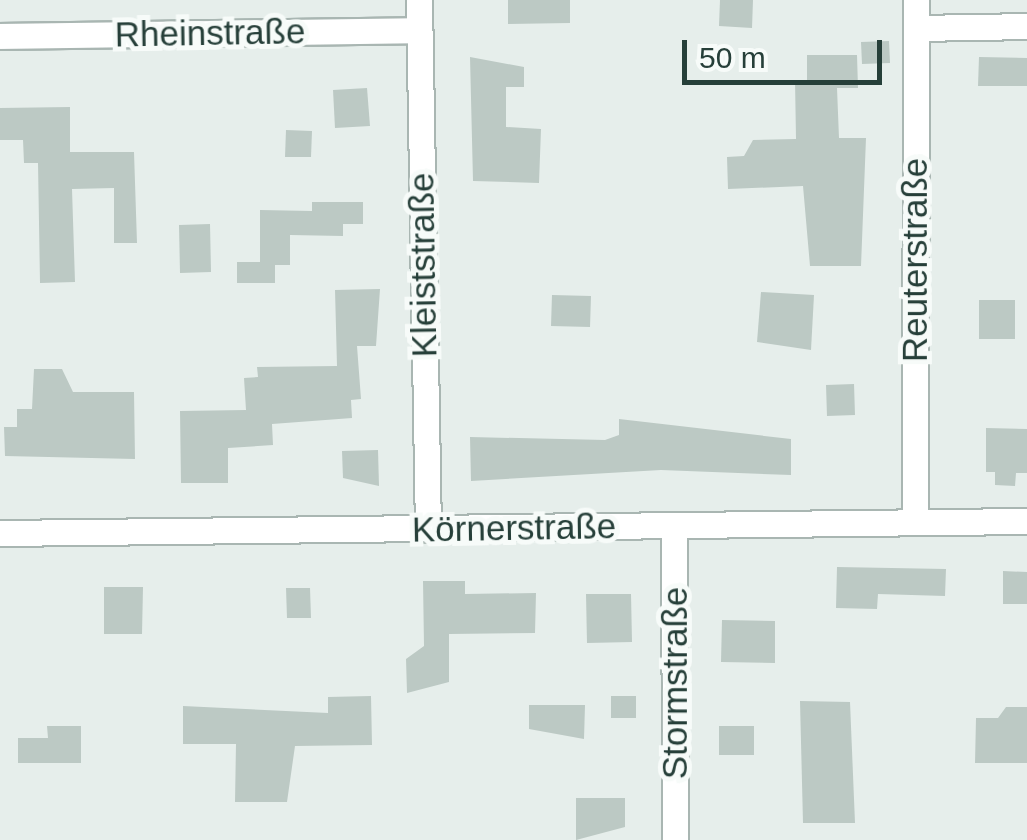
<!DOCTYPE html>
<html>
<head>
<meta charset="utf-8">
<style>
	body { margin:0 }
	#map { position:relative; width:1027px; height:840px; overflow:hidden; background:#e6eeeb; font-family:Helvetica,sans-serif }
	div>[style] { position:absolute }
	.building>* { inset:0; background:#bcc9c4 }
	.roads { filter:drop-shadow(2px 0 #a9b6b2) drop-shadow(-2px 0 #a9b6b2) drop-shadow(0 2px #a9b6b2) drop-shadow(0 -2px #a9b6b2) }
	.street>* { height:25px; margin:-12.5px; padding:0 12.5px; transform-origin:12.5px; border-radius:12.5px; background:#fff }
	span { translate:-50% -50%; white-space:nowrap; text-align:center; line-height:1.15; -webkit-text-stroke:10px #f7fbf9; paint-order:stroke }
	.street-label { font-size:35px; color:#263f39 }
	.scale { position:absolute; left:682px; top:40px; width:200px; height:45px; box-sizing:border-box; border:5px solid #263f39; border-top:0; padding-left:12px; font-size:30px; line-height:35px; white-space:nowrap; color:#263f39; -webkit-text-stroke:8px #f7fbf9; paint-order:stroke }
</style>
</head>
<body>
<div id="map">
	<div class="building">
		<div style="clip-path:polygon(508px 0,570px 0,570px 23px,508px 24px)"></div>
		<div style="clip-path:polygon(720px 0,753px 0,752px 28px,719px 26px)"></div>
		<div style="clip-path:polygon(889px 41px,890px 63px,862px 64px,861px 42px)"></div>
		<div style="clip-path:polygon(807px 55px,857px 55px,858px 88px,837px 88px,839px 138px,866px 138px,861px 266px,810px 266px,803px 186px,728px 189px,727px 157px,744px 156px,753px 140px,796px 139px,795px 80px,807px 80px)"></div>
		<div style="clip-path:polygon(470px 57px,524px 67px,524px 87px,506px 87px,506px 127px,541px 129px,539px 183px,473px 181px)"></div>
		<div style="clip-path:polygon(979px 57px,1027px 58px,1027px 86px,978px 86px)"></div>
		<div style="clip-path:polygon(367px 88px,370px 126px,335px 128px,333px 90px)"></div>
		<div style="clip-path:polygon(70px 107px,70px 152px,134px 152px,137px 243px,114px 243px,114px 188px,72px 189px,75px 282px,40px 283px,38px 163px,24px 163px,23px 140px,0 140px,0 108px)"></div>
		<div style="clip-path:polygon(286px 130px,312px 131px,311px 157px,285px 157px)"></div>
		<div style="clip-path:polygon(312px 202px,363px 202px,363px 224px,343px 224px,343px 236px,290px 235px,290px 265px,275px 265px,275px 283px,237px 283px,237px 262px,260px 262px,260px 210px,312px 211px)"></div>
		<div style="clip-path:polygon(210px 224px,211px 272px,180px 273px,179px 225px)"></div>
		<div style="clip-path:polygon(380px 289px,376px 346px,357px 346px,361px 399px,351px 400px,352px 418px,272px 424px,273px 445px,228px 448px,228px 483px,181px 483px,180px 411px,246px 410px,244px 378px,258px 377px,257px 367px,337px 366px,335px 290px)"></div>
		<div style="clip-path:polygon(761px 292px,814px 295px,811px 350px,757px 342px)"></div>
		<div style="clip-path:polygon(552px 295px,591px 296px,590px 327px,551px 326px)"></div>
		<div style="clip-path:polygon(979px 300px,1015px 300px,1015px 339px,979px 339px)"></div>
		<div style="clip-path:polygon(34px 369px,62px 369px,73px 392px,134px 392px,135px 459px,5px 456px,4px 427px,17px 427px,17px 409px,32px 409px)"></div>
		<div style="clip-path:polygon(854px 384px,855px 415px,827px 416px,826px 385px)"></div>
		<div style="clip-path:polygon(619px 419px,791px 439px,791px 475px,661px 470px,471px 481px,470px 437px,605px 440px,619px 435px)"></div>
		<div style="clip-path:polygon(986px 428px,1027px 429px,1027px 473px,1016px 473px,1015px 486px,995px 485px,995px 472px,986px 472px)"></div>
		<div style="clip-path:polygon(378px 450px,379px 486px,343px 478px,342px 451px)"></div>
		<div style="clip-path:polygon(837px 567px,946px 569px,945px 596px,878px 594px,877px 609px,836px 608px)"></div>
		<div style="clip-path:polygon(1003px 571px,1027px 572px,1027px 604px,1003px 604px)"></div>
		<div style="clip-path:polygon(423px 581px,465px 581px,465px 594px,536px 593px,535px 633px,449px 634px,449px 682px,407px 693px,406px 659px,424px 646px)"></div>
		<div style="clip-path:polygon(104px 587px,143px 587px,142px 634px,104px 634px)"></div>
		<div style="clip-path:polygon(286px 588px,310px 588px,311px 618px,287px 618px)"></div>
		<div style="clip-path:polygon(586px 594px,631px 594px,632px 642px,587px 643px)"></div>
		<div style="clip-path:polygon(722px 620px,775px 621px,775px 663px,721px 662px)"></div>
		<div style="clip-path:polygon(371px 696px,372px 745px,295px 746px,287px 802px,235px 802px,236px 744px,183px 744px,183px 706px,328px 713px,328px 697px)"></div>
		<div style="clip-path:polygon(611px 696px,636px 696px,636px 718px,611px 718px)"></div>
		<div style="clip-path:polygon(800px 701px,850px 702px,855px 823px,803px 823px)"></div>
		<div style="clip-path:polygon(529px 705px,585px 705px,584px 739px,529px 729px)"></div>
		<div style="clip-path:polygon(1006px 707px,1027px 707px,1027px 763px,975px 763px,976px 718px,998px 718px)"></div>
		<div style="clip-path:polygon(47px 726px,81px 726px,81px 763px,18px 763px,18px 738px,48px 738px)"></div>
		<div style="clip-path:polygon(719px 726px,754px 726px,754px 755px,719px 755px)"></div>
		<div style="clip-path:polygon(576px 798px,625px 798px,625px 827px,576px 840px)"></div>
	</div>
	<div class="roads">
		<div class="street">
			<div style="left:419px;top:0;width:529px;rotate:89.03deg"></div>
			<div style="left:916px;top:28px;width:111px;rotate:-1deg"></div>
			<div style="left:0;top:36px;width:419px;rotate:-0.8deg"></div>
			<div style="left:915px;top:520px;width:520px;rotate:-89.89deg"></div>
			<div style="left:674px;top:527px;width:313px;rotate:89.8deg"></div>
			<div style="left:0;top:533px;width:1027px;rotate:-0.67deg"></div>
		</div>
	</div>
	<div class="street-label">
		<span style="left:210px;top:33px;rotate:-1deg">Rheinstraße</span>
		<span style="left:915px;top:260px;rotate:-90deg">Reuterstraße</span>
		<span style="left:423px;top:265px;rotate:-91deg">Kleiststraße</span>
		<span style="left:514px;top:528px;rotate:-1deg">Körnerstraße</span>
		<span style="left:675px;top:683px;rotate:-90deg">Stormstraße</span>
	</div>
	<div class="scale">50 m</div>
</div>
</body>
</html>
